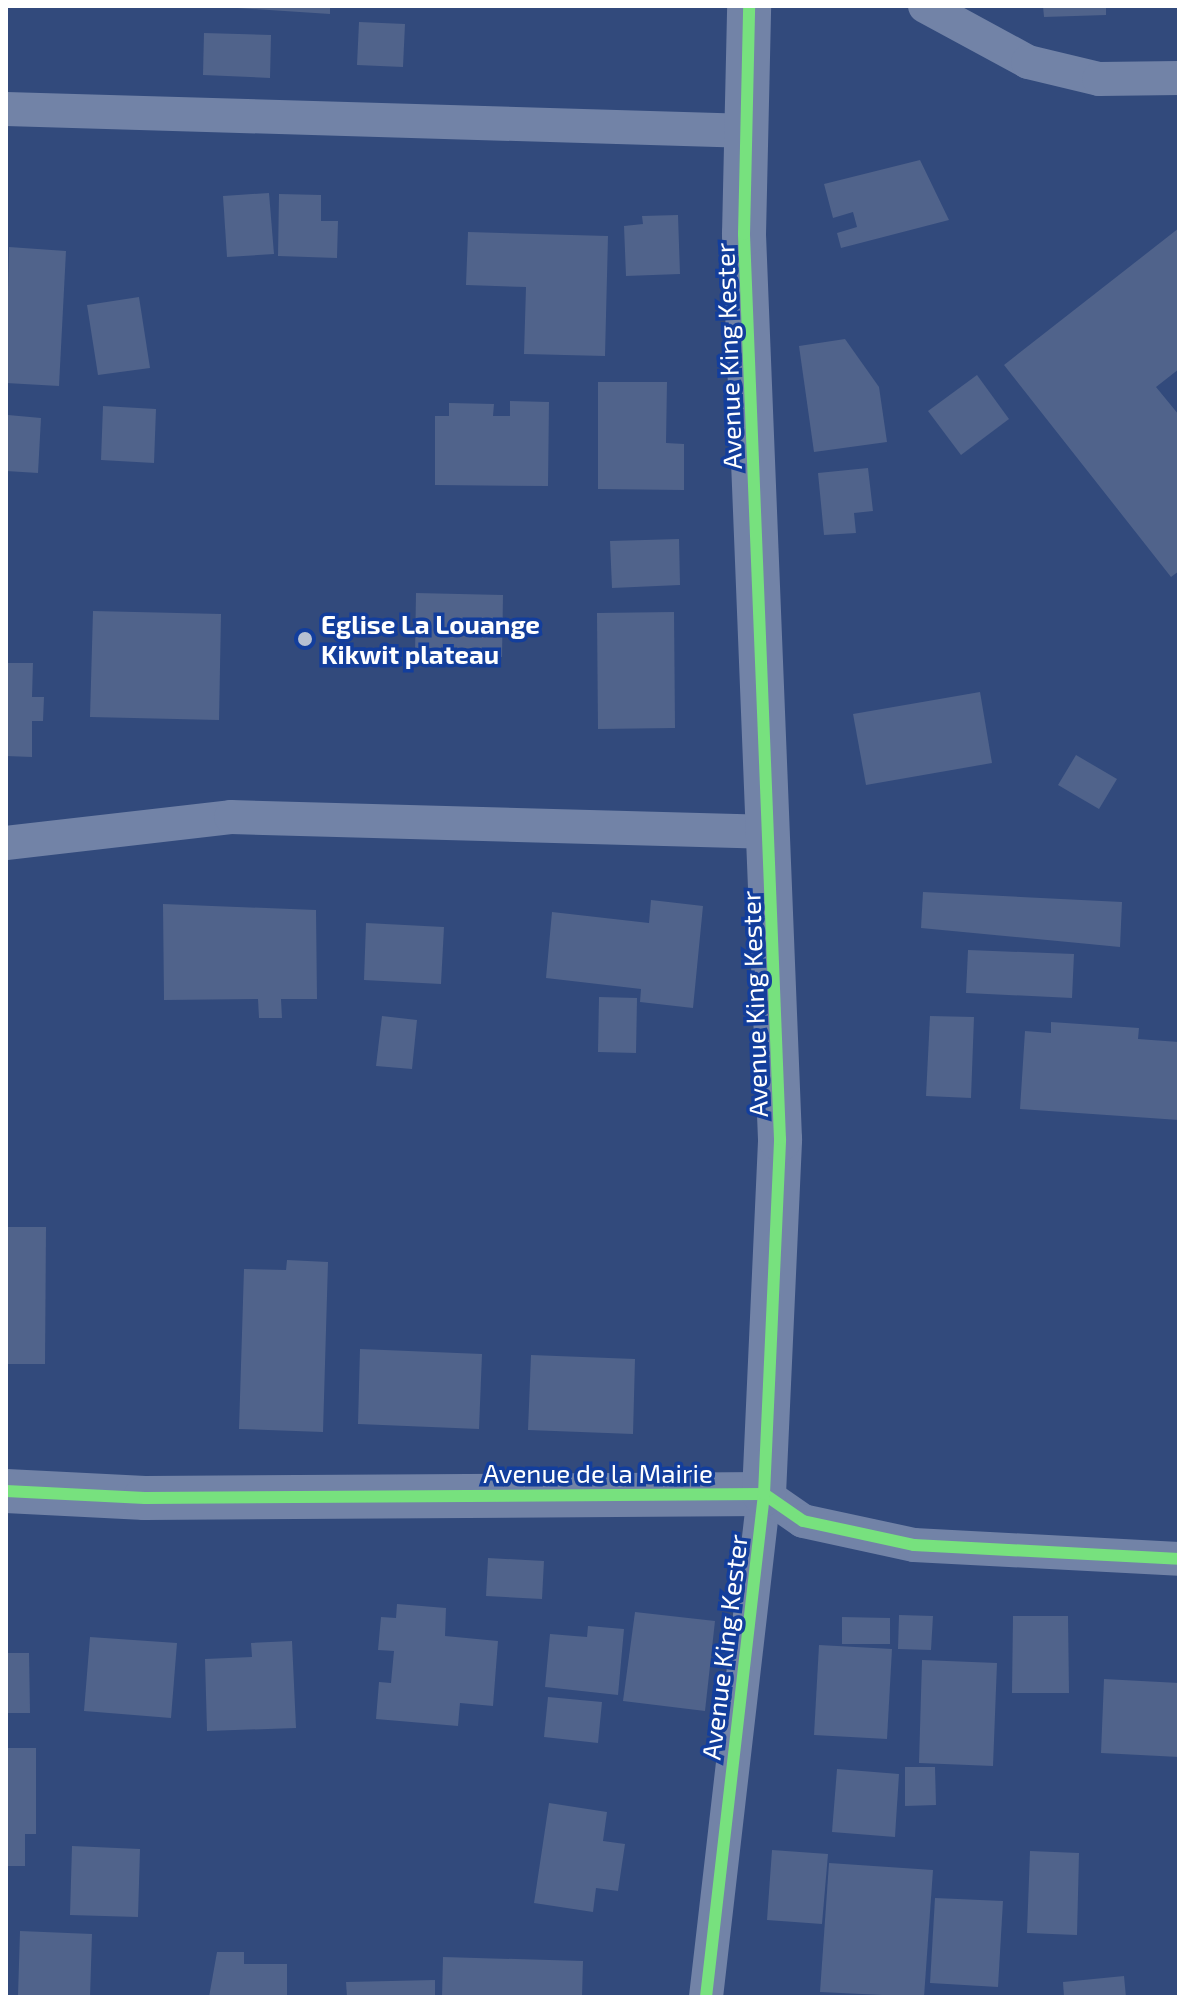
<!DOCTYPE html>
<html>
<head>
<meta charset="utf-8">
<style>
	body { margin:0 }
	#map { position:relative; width:1185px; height:2003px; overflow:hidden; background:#324a7c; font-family:"Exo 2",sans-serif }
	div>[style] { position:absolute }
	.building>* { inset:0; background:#50638b }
	.minor>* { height:34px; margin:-17px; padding:0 17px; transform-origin:17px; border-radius:17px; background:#7283a7 }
	.tertiary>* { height:44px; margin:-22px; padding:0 22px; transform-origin:22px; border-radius:22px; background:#7283a7 }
	.cycleway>* { height:12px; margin:-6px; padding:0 6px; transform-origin:6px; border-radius:6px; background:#77e17e }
	.dots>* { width:22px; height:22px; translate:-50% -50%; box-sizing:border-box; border:4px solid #133e9c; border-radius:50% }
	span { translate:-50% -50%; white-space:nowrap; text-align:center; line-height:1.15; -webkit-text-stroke:7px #133e9c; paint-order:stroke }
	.street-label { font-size:26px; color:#fff }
	.poi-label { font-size:26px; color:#fff; font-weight:700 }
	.left { translate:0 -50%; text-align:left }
	.frame { position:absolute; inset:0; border:8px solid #fff; pointer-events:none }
</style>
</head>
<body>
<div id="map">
	<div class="building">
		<div style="clip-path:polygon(207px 6px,330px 6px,330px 14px)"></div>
		<div style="clip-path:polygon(1043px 6px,1106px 6px,1106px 15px,1044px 17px)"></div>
		<div style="clip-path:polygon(359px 22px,405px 24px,403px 67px,357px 65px)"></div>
		<div style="clip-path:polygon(204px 33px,271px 35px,270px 78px,203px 75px)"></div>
		<div style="clip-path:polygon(920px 160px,949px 220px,841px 248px,837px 233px,857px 227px,853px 212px,833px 218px,824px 184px)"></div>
		<div style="clip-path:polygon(269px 193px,274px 254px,227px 257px,223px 196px)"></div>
		<div style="clip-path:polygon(279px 194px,321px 195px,321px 221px,338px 221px,337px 258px,278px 256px)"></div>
		<div style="clip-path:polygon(678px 215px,680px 274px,626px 276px,624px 226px,643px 224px,642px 216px)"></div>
		<div style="clip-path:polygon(1179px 228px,1179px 369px,1156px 387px,1179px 415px,1179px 571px,1171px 577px,1004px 365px)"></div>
		<div style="clip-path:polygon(468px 232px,608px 236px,605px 356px,524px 354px,526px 287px,466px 285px)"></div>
		<div style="clip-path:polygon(9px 247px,66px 251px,59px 386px,6px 383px)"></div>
		<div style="clip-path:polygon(139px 297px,150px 368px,98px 375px,87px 305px)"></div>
		<div style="clip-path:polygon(845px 339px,879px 387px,887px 442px,814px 452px,799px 346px)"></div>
		<div style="clip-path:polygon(977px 375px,1009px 419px,961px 455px,928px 411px)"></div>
		<div style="clip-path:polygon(598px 382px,667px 382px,666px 443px,684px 444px,684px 490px,598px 489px)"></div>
		<div style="clip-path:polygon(510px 401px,549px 402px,548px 486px,435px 485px,435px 416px,449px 416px,449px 403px,494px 404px,493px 416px,510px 416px)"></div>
		<div style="clip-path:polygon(103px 406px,156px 409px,154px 463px,101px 460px)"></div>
		<div style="clip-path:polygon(8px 415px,41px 418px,38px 473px,6px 471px)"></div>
		<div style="clip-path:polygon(868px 468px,873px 511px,854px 513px,856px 533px,824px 535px,818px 473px)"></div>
		<div style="clip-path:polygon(679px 539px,680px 585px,612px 588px,610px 541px)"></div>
		<div style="clip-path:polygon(416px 593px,503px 595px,502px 657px,415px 655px)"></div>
		<div style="clip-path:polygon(93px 611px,221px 614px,219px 720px,90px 717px)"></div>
		<div style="clip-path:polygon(674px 612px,675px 728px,598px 729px,597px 613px)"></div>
		<div style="clip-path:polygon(6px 663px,33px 663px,32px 697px,44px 697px,43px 721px,32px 721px,32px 757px,6px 756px)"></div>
		<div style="clip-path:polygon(980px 692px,992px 763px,866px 785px,853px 714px)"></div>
		<div style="clip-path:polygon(1076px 755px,1117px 779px,1099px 809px,1058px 785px)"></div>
		<div style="clip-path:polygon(923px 892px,1122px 902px,1120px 947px,921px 928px)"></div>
		<div style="clip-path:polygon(651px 900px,703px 906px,693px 1008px,640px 1002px,641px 989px,546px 978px,552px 912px,649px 923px)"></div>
		<div style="clip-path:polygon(163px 904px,316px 910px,317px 999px,281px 999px,282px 1018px,259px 1018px,258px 999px,164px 1000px)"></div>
		<div style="clip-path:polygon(366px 923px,444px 927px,441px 984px,364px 980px)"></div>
		<div style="clip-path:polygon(968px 950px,1074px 954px,1072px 998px,966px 993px)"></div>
		<div style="clip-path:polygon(599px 997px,637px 998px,636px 1053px,598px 1052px)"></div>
		<div style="clip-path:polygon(382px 1016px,417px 1020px,412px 1069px,376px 1066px)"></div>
		<div style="clip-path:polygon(930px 1016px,974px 1017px,971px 1098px,926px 1096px)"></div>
		<div style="clip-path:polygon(1051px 1022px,1139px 1028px,1138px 1039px,1179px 1042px,1179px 1120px,1020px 1109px,1025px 1031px,1051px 1033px)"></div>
		<div style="clip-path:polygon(6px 1227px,46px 1227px,45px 1364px,6px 1364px)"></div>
		<div style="clip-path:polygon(287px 1260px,328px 1262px,323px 1432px,239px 1429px,244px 1269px,286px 1270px)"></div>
		<div style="clip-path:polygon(360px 1349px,482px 1354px,479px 1429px,358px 1424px)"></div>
		<div style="clip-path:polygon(531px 1355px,635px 1359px,633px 1434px,528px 1430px)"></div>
		<div style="clip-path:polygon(488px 1558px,544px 1561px,542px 1599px,486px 1596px)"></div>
		<div style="clip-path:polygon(397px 1604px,446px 1608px,445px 1636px,498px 1641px,493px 1706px,460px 1703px,458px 1726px,376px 1719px,379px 1682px,391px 1683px,394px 1651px,378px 1650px,381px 1617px,396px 1618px)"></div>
		<div style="clip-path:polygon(635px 1612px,715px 1621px,705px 1711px,623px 1701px)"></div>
		<div style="clip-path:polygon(899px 1615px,933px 1616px,931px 1650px,898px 1649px)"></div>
		<div style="clip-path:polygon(1013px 1616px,1068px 1616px,1069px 1693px,1012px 1693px)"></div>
		<div style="clip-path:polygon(842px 1617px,890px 1618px,890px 1644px,842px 1644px)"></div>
		<div style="clip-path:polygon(588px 1626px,624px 1629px,618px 1695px,545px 1687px,550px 1634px,587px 1637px)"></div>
		<div style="clip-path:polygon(90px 1637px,177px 1643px,171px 1718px,84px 1711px)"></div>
		<div style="clip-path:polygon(292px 1641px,296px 1728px,207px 1731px,205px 1659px,252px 1657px,251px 1643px)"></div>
		<div style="clip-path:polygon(819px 1645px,892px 1649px,887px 1739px,814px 1735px)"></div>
		<div style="clip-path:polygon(6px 1653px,29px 1653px,30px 1713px,6px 1713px)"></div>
		<div style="clip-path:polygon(922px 1660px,997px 1663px,993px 1766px,919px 1763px)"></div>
		<div style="clip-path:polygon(1104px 1679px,1179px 1683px,1179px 1757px,1101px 1753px)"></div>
		<div style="clip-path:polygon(548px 1697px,602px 1702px,598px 1743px,544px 1737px)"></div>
		<div style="clip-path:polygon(6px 1748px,36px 1748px,36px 1834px,25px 1834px,25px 1866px,6px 1866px)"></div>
		<div style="clip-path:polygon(905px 1767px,935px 1767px,936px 1805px,905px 1806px)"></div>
		<div style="clip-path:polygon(837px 1769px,899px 1774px,895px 1837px,832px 1832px)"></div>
		<div style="clip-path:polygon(549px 1803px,607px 1812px,603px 1841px,625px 1844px,618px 1891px,596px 1888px,593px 1912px,534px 1903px)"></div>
		<div style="clip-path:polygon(72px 1846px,140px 1849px,138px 1917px,70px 1915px)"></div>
		<div style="clip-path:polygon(772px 1850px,828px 1854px,822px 1924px,767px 1920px)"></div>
		<div style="clip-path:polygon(1030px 1851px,1079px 1853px,1077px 1935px,1027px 1933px)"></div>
		<div style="clip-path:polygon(829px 1863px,933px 1870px,924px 1997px,820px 1992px)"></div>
		<div style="clip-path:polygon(935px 1898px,1003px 1901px,998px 1987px,930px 1983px)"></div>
		<div style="clip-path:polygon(20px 1931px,92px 1934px,90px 1997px,18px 1995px)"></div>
		<div style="clip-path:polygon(217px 1952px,244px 1952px,244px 1964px,287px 1964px,287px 1997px,209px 1997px)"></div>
		<div style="clip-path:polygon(443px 1957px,583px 1961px,582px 1997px,442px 1997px)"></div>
		<div style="clip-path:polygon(1124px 1976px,1126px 1997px,1064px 1997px,1063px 1982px)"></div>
		<div style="clip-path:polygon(435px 1980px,435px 1997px,347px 1997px,346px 1982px)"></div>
	</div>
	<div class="minor">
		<div style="left:925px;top:6px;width:117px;rotate:28.5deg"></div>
		<div style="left:1028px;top:62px;width:73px;rotate:13.5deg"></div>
		<div style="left:1099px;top:79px;width:80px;rotate:-0.7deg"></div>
		<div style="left:6px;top:109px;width:745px;rotate:1.69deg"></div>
		<div style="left:6px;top:843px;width:226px;rotate:-6.6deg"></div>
		<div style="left:231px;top:817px;width:540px;rotate:1.59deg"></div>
		<div style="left:706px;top:1997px;width:506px;rotate:-83.42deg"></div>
		<div style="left:764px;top:1494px;width:47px;rotate:34.7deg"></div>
		<div style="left:803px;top:1521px;width:114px;rotate:12.2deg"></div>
		<div style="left:914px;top:1545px;width:265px;rotate:3deg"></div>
	</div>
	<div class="tertiary">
		<div style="left:6px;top:1491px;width:139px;rotate:2.9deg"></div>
		<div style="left:145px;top:1498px;width:619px;rotate:-0.37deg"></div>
		<div style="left:764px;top:1494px;width:355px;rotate:-87.4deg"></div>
		<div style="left:780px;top:1139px;width:906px;rotate:-92.28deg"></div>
		<div style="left:744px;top:234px;width:228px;rotate:-88.7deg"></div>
	</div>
	<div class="cycleway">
		<div style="left:6px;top:1491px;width:139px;rotate:2.9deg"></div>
		<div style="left:145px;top:1498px;width:619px;rotate:-0.37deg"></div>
		<div style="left:764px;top:1494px;width:47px;rotate:34.7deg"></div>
		<div style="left:803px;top:1521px;width:114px;rotate:12.2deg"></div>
		<div style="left:914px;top:1545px;width:265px;rotate:3deg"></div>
		<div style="left:706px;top:1997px;width:506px;rotate:-83.42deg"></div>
		<div style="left:764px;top:1494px;width:355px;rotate:-87.4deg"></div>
		<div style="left:780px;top:1139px;width:906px;rotate:-92.28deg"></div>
		<div style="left:744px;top:234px;width:228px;rotate:-88.7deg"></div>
	</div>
	<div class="dots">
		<div style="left:305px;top:639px;background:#b7c0d1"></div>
	</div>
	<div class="street-label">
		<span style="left:728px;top:356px;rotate:-92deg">Avenue King Kester</span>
		<span style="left:754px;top:1004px;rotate:-92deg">Avenue King Kester</span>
		<span style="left:598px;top:1473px">Avenue de la Mairie</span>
		<span style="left:724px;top:1647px;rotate:-83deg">Avenue King Kester</span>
	</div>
	<div class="poi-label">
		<span class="left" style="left:321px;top:639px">Eglise La Louange<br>Kikwit plateau</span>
	</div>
	<div class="frame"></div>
</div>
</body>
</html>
